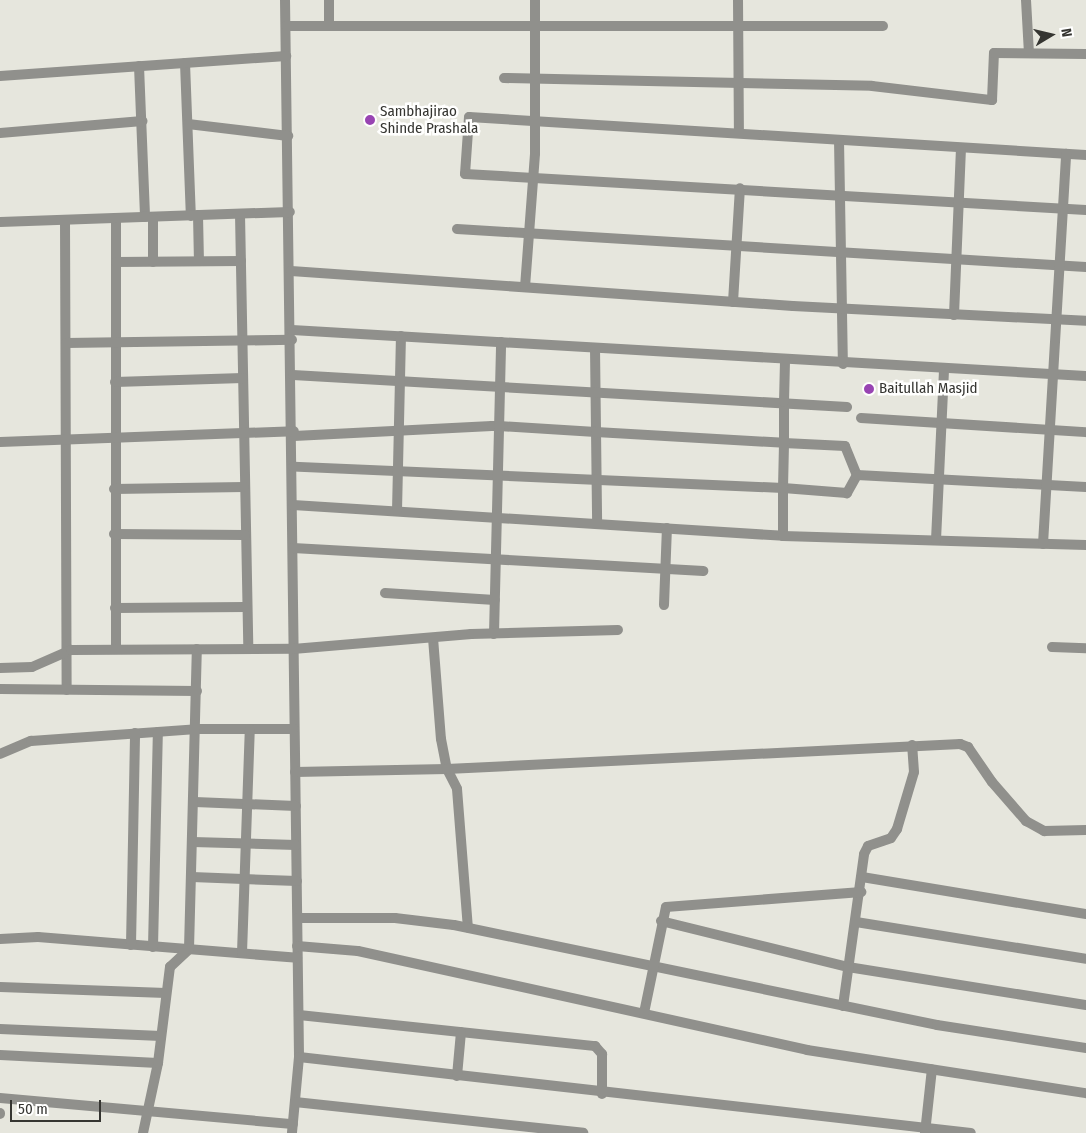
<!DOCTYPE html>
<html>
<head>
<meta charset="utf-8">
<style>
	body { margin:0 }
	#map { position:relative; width:1086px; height:1133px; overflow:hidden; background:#e6e6dd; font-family:"Fira Sans Condensed",sans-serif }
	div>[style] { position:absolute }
	.minor>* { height:10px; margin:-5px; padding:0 5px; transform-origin:5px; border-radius:5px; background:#90908c }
	.dots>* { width:14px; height:14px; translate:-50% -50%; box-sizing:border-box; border:2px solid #fffffe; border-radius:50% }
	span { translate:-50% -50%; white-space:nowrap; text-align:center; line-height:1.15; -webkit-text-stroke:5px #fffffe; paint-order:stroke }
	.poi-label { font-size:15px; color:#353531 }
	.left { translate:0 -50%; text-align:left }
	.north { position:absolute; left:1026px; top:10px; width:50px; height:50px; -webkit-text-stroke:4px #fffffe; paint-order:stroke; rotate:81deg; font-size:14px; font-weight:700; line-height:20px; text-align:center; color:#353531 }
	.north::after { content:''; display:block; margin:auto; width:18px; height:22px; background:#353531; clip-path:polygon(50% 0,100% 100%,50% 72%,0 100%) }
	.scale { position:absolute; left:10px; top:1100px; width:91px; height:22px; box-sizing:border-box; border:2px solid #353531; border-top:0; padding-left:6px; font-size:15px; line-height:18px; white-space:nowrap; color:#353531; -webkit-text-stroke:4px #fffffe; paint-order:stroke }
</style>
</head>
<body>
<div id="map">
	<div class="minor">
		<div style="left:285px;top:0;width:1057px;rotate:89.24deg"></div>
		<div style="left:299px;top:1057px;width:76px;rotate:95.3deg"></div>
		<div style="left:329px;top:0;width:25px;rotate:90deg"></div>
		<div style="left:738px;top:0;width:133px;rotate:89.6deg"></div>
		<div style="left:1026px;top:0;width:53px;rotate:86.8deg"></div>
		<div style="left:286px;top:26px;width:597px"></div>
		<div style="left:185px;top:63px;width:153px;rotate:87.8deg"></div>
		<div style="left:139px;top:66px;width:151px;rotate:87.7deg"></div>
		<div style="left:0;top:76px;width:287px;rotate:-4deg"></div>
		<div style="left:504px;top:78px;width:368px;rotate:1.2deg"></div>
		<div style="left:872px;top:86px;width:121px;rotate:6.7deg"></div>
		<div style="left:992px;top:100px;width:47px;rotate:-87.6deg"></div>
		<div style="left:994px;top:53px;width:92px;rotate:0.6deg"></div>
		<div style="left:188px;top:124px;width:101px;rotate:6.8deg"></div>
		<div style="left:0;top:133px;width:143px;rotate:-4.8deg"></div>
		<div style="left:839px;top:140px;width:224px;rotate:89deg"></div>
		<div style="left:1086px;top:155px;width:618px;rotate:-176.48deg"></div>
		<div style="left:469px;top:117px;width:57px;rotate:94deg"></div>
		<div style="left:465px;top:174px;width:622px;rotate:3.32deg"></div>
		<div style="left:240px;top:214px;width:435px;rotate:88.9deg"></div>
		<div style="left:198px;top:215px;width:46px;rotate:88.8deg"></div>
		<div style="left:116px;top:218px;width:431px;rotate:90deg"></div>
		<div style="left:65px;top:220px;width:470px;rotate:89.8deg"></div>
		<div style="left:0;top:222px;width:290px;rotate:-2deg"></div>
		<div style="left:457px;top:229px;width:630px;rotate:3.46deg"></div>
		<div style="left:116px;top:262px;width:125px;rotate:-0.5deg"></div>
		<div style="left:153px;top:262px;width:45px;rotate:-90deg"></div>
		<div style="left:291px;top:271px;width:503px;rotate:3.99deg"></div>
		<div style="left:793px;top:306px;width:293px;rotate:2.9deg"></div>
		<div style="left:525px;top:287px;width:134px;rotate:-85.7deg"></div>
		<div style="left:535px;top:153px;width:153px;rotate:-90deg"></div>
		<div style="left:733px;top:302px;width:114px;rotate:-86.5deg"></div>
		<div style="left:954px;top:315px;width:166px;rotate:-87.6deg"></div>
		<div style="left:292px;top:330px;width:795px;rotate:3.32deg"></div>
		<div style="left:66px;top:343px;width:226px;rotate:-0.8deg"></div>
		<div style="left:595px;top:348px;width:176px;rotate:89.3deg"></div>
		<div style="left:293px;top:375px;width:555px;rotate:3.31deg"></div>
		<div style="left:115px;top:382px;width:128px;rotate:-1.8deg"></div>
		<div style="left:861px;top:418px;width:225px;rotate:3.6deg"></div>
		<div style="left:294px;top:436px;width:198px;rotate:-2.9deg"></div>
		<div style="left:492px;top:426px;width:7px"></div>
		<div style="left:499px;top:426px;width:97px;rotate:3.5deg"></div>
		<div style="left:596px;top:432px;width:188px;rotate:3.3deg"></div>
		<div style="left:784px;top:443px;width:61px;rotate:2.8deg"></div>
		<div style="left:845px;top:446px;width:31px;rotate:68deg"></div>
		<div style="left:857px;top:475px;width:21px;rotate:119deg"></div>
		<div style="left:847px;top:493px;width:64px;rotate:-175.5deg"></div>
		<div style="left:783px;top:488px;width:45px;rotate:-88.7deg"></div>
		<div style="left:784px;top:443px;width:41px;rotate:-90deg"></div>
		<div style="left:784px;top:402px;width:42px;rotate:-88.6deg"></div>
		<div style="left:0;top:442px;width:294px;rotate:-2.1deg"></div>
		<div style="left:857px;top:475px;width:229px;rotate:3deg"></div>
		<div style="left:114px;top:489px;width:130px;rotate:-0.9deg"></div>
		<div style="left:293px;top:505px;width:491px;rotate:3.6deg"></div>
		<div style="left:783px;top:536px;width:48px;rotate:-90deg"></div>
		<div style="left:783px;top:488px;width:490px;rotate:-177.5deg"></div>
		<div style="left:397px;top:511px;width:175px;rotate:-88.7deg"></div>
		<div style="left:114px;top:534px;width:131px;rotate:0.4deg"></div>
		<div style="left:783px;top:536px;width:303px;rotate:1.7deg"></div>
		<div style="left:936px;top:540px;width:171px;rotate:-87.3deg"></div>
		<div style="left:1043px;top:544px;width:391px;rotate:-86.6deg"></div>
		<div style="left:293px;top:548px;width:411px;rotate:3.2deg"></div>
		<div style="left:385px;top:593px;width:110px;rotate:3.6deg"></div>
		<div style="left:664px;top:605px;width:77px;rotate:-87.8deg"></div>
		<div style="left:115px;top:608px;width:131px;rotate:-0.4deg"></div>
		<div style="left:494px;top:634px;width:292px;rotate:-88.6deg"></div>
		<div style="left:433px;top:638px;width:101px;rotate:85.5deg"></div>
		<div style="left:441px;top:739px;width:31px;rotate:79deg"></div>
		<div style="left:447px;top:769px;width:22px;rotate:63deg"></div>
		<div style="left:457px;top:789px;width:139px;rotate:85.5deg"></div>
		<div style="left:1052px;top:647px;width:34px;rotate:2deg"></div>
		<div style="left:0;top:668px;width:32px;rotate:-2deg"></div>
		<div style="left:32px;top:667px;width:43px;rotate:-23.6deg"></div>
		<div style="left:71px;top:650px;width:222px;rotate:-0.3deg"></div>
		<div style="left:293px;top:649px;width:179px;rotate:-4.8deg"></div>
		<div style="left:471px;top:634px;width:147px;rotate:-1.6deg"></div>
		<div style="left:0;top:689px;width:197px;rotate:0.6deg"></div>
		<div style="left:0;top:754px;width:34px;rotate:-23deg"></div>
		<div style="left:31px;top:741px;width:166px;rotate:-4.1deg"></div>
		<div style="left:197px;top:729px;width:97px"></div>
		<div style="left:295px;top:772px;width:152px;rotate:-1.1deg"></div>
		<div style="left:447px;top:769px;width:514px;rotate:-2.79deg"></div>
		<div style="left:960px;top:744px;width:9px;rotate:21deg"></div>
		<div style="left:968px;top:747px;width:42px;rotate:55.6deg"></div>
		<div style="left:992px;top:782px;width:52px;rotate:48.9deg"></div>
		<div style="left:1026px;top:821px;width:21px;rotate:29deg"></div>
		<div style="left:1044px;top:831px;width:42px;rotate:-1.4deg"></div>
		<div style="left:195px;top:802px;width:101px;rotate:2.3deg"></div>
		<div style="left:193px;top:842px;width:103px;rotate:1.7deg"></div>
		<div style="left:192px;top:877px;width:105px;rotate:2.2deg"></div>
		<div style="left:862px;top:877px;width:227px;rotate:9.4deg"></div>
		<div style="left:298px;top:918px;width:97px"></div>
		<div style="left:395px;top:918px;width:59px;rotate:6.8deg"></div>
		<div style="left:454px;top:925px;width:493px;rotate:11.7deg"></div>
		<div style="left:937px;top:1025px;width:151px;rotate:8.8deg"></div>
		<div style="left:661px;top:921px;width:193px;rotate:13.8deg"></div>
		<div style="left:848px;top:967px;width:241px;rotate:9.1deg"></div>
		<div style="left:856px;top:922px;width:233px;rotate:9.1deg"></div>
		<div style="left:0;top:939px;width:38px;rotate:-3deg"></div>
		<div style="left:38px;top:937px;width:260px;rotate:4.6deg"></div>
		<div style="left:131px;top:945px;width:212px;rotate:-88.9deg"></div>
		<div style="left:297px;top:946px;width:61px;rotate:4.7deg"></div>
		<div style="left:358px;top:951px;width:460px;rotate:12.4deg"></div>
		<div style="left:807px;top:1050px;width:282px;rotate:8.8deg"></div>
		<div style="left:153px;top:947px;width:215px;rotate:-88.7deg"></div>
		<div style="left:242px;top:953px;width:224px;rotate:-88deg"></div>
		<div style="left:0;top:987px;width:166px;rotate:2.1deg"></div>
		<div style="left:843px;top:1006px;width:153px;rotate:-82.1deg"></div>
		<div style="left:864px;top:854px;width:9px;rotate:-63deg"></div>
		<div style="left:868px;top:846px;width:24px;rotate:-19deg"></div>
		<div style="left:891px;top:838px;width:11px;rotate:-56deg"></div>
		<div style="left:897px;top:829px;width:59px;rotate:-73.4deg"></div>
		<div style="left:914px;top:772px;width:27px;rotate:-94deg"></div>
		<div style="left:644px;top:1013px;width:108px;rotate:-78.3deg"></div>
		<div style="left:666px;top:907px;width:196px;rotate:-4.4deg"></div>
		<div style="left:299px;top:1015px;width:298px;rotate:6deg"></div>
		<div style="left:595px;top:1046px;width:11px;rotate:49deg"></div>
		<div style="left:602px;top:1054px;width:40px;rotate:90deg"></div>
		<div style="left:0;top:1029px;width:161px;rotate:2.5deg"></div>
		<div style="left:0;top:1055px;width:158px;rotate:2.9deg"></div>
		<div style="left:299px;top:1057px;width:676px;rotate:6.45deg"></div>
		<div style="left:457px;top:1076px;width:44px;rotate:-84.8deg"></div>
		<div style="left:0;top:1098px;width:294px;rotate:5.1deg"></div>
		<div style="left:295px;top:1102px;width:290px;rotate:6.1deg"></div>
		<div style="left:0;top:1114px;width:1px;rotate:-90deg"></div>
		<div style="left:143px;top:1133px;width:72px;rotate:-77.9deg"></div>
		<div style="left:158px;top:1063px;width:97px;rotate:-82.9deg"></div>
		<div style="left:170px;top:967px;width:26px;rotate:-43deg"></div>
		<div style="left:189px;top:949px;width:300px;rotate:-88.5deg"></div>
		<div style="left:925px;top:1133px;width:64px;rotate:-83.8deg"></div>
	</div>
	<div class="dots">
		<div style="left:370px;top:120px;background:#9844b2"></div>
		<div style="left:869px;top:389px;background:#9844b2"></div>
	</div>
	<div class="poi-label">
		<span class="left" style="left:380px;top:120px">Sambhajirao<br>Shinde Prashala</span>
		<span class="left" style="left:879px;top:389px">Baitullah Masjid</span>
	</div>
	<div class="north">N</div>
	<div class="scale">50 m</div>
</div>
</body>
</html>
